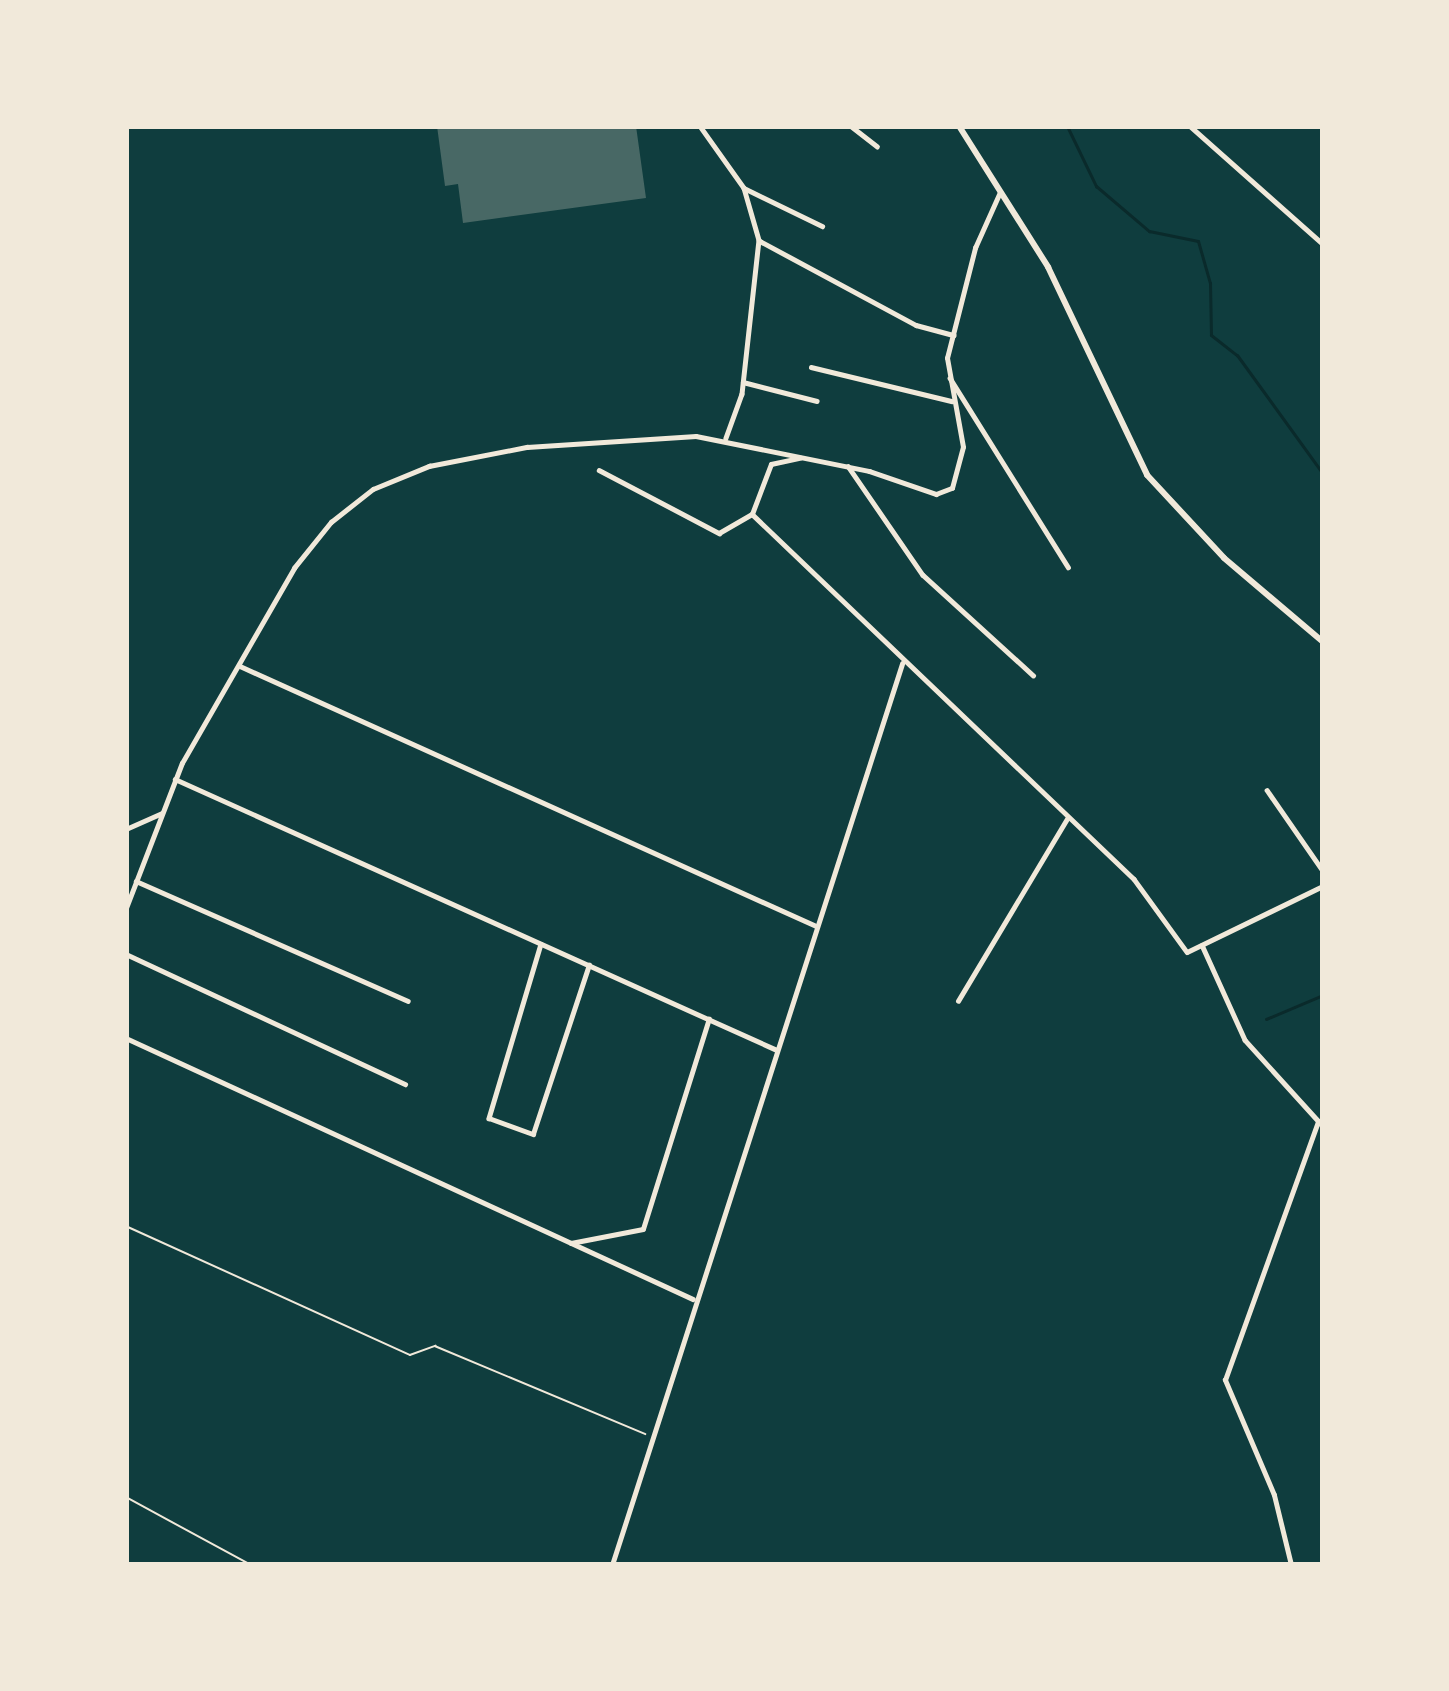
<!DOCTYPE html>
<html>
<head>
<meta charset="utf-8">
<style>
	body { margin:0 }
	#map { position:relative; width:1449px; height:1691px; overflow:hidden; background:#0f3d3e; font-family:"Fira Sans Condensed",sans-serif }
	div>[style] { position:absolute }
	.stream>* { height:3px; margin:-1.5px; padding:0 1.5px; transform-origin:1.5px; border-radius:1.5px; background:#0a2a2b }
	.building>* { inset:0; background:#486865 }
	.path>* { height:1.5px; margin:-0.75px; padding:0 0.75px; transform-origin:0.75px; border-radius:0.75px; background:#f1e9da }
	.minor>* { height:4.5px; margin:-2.25px; padding:0 2.25px; transform-origin:2.25px; border-radius:2.25px; background:#f1e9da }
	.secondary>* { height:6px; margin:-3px; padding:0 3px; transform-origin:3px; border-radius:3px; background:#f1e9da }
	span { translate:-50% -50%; white-space:nowrap; text-align:center; line-height:1.15; -webkit-text-stroke:10px #f1e9da; paint-order:stroke }
	.frame { position:absolute; inset:0; border:129px solid #f1e9da; pointer-events:none }
</style>
</head>
<body>
<div id="map">
	<div class="stream">
		<div style="left:1067px;top:126px;width:67px;rotate:64.2deg"></div>
		<div style="left:1096px;top:186px;width:70px;rotate:40.3deg"></div>
		<div style="left:1149px;top:231px;width:50px;rotate:11.5deg"></div>
		<div style="left:1198px;top:241px;width:44px;rotate:74.1deg"></div>
		<div style="left:1210px;top:283px;width:52px;rotate:88.9deg"></div>
		<div style="left:1211px;top:335px;width:33px;rotate:38deg"></div>
		<div style="left:1237px;top:355px;width:147px;rotate:54.1deg"></div>
		<div style="left:1266px;top:1019px;width:62px;rotate:-22.8deg"></div>
	</div>
	<div class="building">
		<div style="clip-path:polygon(437px 126px,636px 126px,646px 198px,463px 223px,458px 184px,445px 186px)"></div>
	</div>
	<div class="path">
		<div style="left:126px;top:1226px;width:312px;rotate:24.4deg"></div>
		<div style="left:410px;top:1355px;width:27px;rotate:-20deg"></div>
		<div style="left:435px;top:1346px;width:228px;rotate:22.7deg"></div>
		<div style="left:126px;top:1497px;width:142px;rotate:28.5deg"></div>
	</div>
	<div class="minor">
		<div style="left:700px;top:126px;width:76px;rotate:54.6deg"></div>
		<div style="left:744px;top:188px;width:54px;rotate:73.9deg"></div>
		<div style="left:759px;top:240px;width:155px;rotate:96.3deg"></div>
		<div style="left:742px;top:394px;width:47px;rotate:110deg"></div>
		<div style="left:851px;top:126px;width:33px;rotate:38deg"></div>
		<div style="left:1190px;top:126px;width:178px;rotate:41.6deg"></div>
		<div style="left:744px;top:188px;width:87px;rotate:26deg"></div>
		<div style="left:760px;top:241px;width:177px;rotate:28.3deg"></div>
		<div style="left:916px;top:325px;width:39px;rotate:15deg"></div>
		<div style="left:811px;top:367px;width:145px;rotate:13.6deg"></div>
		<div style="left:950px;top:378px;width:223px;rotate:58deg"></div>
		<div style="left:743px;top:382px;width:76px;rotate:14.4deg"></div>
		<div style="left:848px;top:466px;width:132px;rotate:55.5deg"></div>
		<div style="left:923px;top:575px;width:149px;rotate:42.3deg"></div>
		<div style="left:599px;top:470px;width:136px;rotate:27.7deg"></div>
		<div style="left:719px;top:533px;width:38px;rotate:-30deg"></div>
		<div style="left:752px;top:514px;width:53px;rotate:-69.2deg"></div>
		<div style="left:771px;top:464px;width:30px;rotate:-12deg"></div>
		<div style="left:752px;top:514px;width:528px;rotate:43.7deg"></div>
		<div style="left:1134px;top:879px;width:90px;rotate:54deg"></div>
		<div style="left:1187px;top:952px;width:151px;rotate:-25.9deg"></div>
		<div style="left:240px;top:666px;width:630px;rotate:24.29deg"></div>
		<div style="left:175px;top:779px;width:660px;rotate:24.24deg"></div>
		<div style="left:1267px;top:790px;width:98px;rotate:55.3deg"></div>
		<div style="left:126px;top:829px;width:39px;rotate:-24deg"></div>
		<div style="left:136px;top:881px;width:297px;rotate:23.8deg"></div>
		<div style="left:126px;top:908px;width:155px;rotate:-68.9deg"></div>
		<div style="left:182px;top:763px;width:225px;rotate:-60.1deg"></div>
		<div style="left:294px;top:568px;width:59px;rotate:-51.2deg"></div>
		<div style="left:331px;top:522px;width:53px;rotate:-38.2deg"></div>
		<div style="left:373px;top:489px;width:61px;rotate:-22.3deg"></div>
		<div style="left:429px;top:466px;width:100px;rotate:-11deg"></div>
		<div style="left:527px;top:447px;width:169px;rotate:-3.7deg"></div>
		<div style="left:696px;top:436px;width:177px;rotate:11.4deg"></div>
		<div style="left:869px;top:471px;width:71px;rotate:18.9deg"></div>
		<div style="left:936px;top:494px;width:17px;rotate:-21deg"></div>
		<div style="left:952px;top:488px;width:42px;rotate:-75deg"></div>
		<div style="left:963px;top:447px;width:90px;rotate:-100.2deg"></div>
		<div style="left:947px;top:358px;width:114px;rotate:-75.7deg"></div>
		<div style="left:975px;top:248px;width:61px;rotate:-65.9deg"></div>
		<div style="left:541px;top:944px;width:182px;rotate:106.6deg"></div>
		<div style="left:489px;top:1118px;width:47px;rotate:20deg"></div>
		<div style="left:533px;top:1134px;width:178px;rotate:-71.7deg"></div>
		<div style="left:1202px;top:945px;width:104px;rotate:65.6deg"></div>
		<div style="left:1245px;top:1040px;width:116px;rotate:47.8deg"></div>
		<div style="left:126px;top:954px;width:308px;rotate:25deg"></div>
		<div style="left:958px;top:1001px;width:212px;rotate:-59.1deg"></div>
		<div style="left:126px;top:1038px;width:624px;rotate:24.72deg"></div>
		<div style="left:571px;top:1243px;width:73px;rotate:-11deg"></div>
		<div style="left:643px;top:1229px;width:220px;rotate:-72.6deg"></div>
		<div style="left:612px;top:1565px;width:947px;rotate:-72.16deg"></div>
		<div style="left:1291px;top:1565px;width:72px;rotate:-103.7deg"></div>
		<div style="left:1274px;top:1495px;width:125px;rotate:-113.1deg"></div>
		<div style="left:1225px;top:1380px;width:275px;rotate:-70.2deg"></div>
	</div>
	<div class="secondary">
		<div style="left:959px;top:126px;width:167px;rotate:57.7deg"></div>
		<div style="left:1048px;top:267px;width:230px;rotate:64.5deg"></div>
		<div style="left:1147px;top:475px;width:113px;rotate:47.1deg"></div>
		<div style="left:1224px;top:558px;width:130px;rotate:40.3deg"></div>
	</div>
	<div class="frame"></div>
</div>
</body>
</html>
